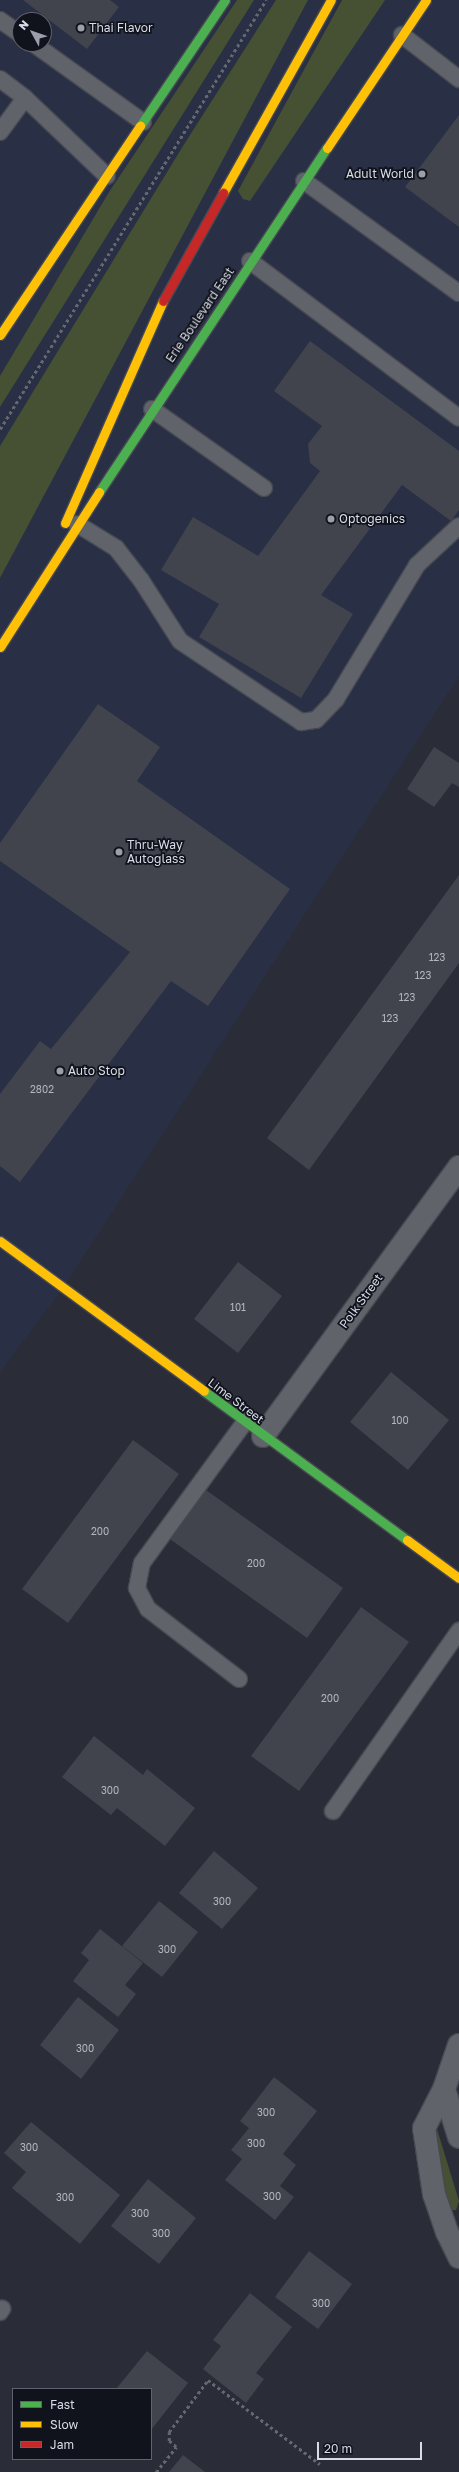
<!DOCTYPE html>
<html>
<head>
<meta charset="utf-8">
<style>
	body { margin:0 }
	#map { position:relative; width:459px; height:2472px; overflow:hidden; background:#2a2d37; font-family:"Golos Text",sans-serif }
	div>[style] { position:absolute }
	.built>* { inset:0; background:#292f45 }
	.green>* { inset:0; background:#465033 }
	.building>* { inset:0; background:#41444c }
	.path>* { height:2.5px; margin-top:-1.25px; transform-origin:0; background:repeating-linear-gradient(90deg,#666870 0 3px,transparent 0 6px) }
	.roads { filter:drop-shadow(1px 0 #474952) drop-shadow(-1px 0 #474952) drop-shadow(0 1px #474952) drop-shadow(0 -1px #474952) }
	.lane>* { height:16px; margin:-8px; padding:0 8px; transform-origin:8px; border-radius:8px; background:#61636b }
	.street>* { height:22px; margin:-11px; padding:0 11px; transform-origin:11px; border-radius:11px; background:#61636b }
	.fast>* { height:9px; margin:-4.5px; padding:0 4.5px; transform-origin:4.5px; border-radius:4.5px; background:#4caf50 }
	.slow>* { height:9px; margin:-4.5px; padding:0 4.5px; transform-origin:4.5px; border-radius:4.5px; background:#ffc107 }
	.jam>* { height:9px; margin:-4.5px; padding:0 4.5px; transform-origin:4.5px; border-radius:4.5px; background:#c62828 }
	.dots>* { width:11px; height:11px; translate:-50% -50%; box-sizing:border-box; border:2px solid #10131b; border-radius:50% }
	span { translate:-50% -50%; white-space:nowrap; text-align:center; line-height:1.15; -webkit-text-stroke:3.5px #10131b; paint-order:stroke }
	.number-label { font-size:10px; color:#b2b6c1 }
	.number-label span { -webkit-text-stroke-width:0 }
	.poi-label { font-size:12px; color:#d8dce8 }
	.left { translate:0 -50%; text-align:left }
	.right { translate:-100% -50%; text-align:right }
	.street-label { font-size:12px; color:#d8dce8 }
	.legend { position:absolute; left:12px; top:2388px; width:140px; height:72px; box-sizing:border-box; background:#10131b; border:1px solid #60636d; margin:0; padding:5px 7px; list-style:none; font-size:12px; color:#d8dce8 }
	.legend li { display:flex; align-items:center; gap:8px; height:20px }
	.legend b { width:20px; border:1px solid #60636d }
	.north { position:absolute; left:12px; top:12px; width:40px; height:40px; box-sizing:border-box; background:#10131b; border:1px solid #60636d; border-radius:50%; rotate:310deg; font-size:11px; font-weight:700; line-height:16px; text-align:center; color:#d8dce8 }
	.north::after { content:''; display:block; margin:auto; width:14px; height:18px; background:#9b9faa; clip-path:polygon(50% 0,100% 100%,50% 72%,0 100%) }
	.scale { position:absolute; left:317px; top:2442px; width:105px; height:18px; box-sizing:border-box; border:2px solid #d8dce8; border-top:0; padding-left:5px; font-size:12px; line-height:14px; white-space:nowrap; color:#d8dce8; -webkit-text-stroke:3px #10131b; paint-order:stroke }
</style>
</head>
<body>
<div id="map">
	<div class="built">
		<div style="clip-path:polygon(evenodd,0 0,459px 0,459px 676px,63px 1288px,0 1372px,0 0,20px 20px,44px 20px,44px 44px,20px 44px,20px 20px)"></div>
	</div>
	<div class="green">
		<div style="clip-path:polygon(237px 0,254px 0,0 407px,0 376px,109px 192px)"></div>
		<div style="clip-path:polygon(276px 0,308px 0,0 578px,0 446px,183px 146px)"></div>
		<div style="clip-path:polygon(342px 0,385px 0,250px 201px,243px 199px,238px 191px)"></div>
		<div style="clip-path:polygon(437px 2129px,459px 2201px,456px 2210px,450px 2210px,445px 2204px,434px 2132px)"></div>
	</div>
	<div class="building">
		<div style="clip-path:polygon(23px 0,110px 0,119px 7px,87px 49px)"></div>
		<div style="clip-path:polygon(459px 115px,459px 227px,405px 187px)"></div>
		<div style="clip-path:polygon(310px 341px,459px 451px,459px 510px,451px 521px,402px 485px,321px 595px,353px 614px,301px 698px,199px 637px,219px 604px,161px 570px,193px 517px,258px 556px,320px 471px,310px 463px,308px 444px,322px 426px,274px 391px)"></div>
		<div style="clip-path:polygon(98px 704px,160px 747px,137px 781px,290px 889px,208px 1006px,171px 981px,20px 1182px,0 1166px,0 1094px,40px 1041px,51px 1049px,130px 952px,0 861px,0 843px)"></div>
		<div style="clip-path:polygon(434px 747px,459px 763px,459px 787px,452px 783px,434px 807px,407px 789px)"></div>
		<div style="clip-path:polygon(459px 875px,459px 963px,309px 1170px,267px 1138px)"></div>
		<div style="clip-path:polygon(238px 1262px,282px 1296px,238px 1353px,194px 1319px)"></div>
		<div style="clip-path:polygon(391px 1372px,449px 1420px,408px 1470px,350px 1422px)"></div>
		<div style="clip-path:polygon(133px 1440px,179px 1474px,68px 1623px,22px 1589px)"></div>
		<div style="clip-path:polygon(206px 1490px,343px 1588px,307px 1638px,170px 1539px)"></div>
		<div style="clip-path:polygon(361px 1607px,409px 1642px,299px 1791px,251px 1756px)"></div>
		<div style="clip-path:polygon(94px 1736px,143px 1775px,147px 1769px,195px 1808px,165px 1846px,117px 1808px,111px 1815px,62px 1777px)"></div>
		<div style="clip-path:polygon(214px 1851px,258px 1888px,222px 1929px,179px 1893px)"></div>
		<div style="clip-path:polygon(159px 1901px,198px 1932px,162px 1977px,122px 1946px)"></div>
		<div style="clip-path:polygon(100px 1929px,143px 1963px,125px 1985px,136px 1994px,118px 2017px,73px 1981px,89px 1960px,81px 1953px)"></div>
		<div style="clip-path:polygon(78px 1997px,119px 2030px,81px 2079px,40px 2045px)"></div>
		<div style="clip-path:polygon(274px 2077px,317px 2111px,283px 2154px,296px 2165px,280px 2186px,294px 2197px,275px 2220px,225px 2180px,242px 2159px,231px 2150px,249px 2128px,240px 2121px)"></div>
		<div style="clip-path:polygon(31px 2122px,120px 2195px,80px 2244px,12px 2188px,26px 2172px,4px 2153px)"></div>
		<div style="clip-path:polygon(148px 2179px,196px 2218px,159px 2264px,111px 2226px)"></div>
		<div style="clip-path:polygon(309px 2251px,352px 2284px,318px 2329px,275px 2297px)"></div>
		<div style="clip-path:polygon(250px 2293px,292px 2327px,256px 2373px,264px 2379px,246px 2403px,203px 2369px,221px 2346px,213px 2340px)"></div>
		<div style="clip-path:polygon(147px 2351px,188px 2383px,151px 2430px,151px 2389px,116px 2389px)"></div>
		<div style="clip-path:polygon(183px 2455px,205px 2472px,169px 2472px)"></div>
	</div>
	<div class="path">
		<div style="left:0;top:429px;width:505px;rotate:-58.2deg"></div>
		<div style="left:156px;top:2472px;width:32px;rotate:-51deg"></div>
		<div style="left:176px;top:2447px;width:9px;rotate:-139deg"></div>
		<div style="left:169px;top:2441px;width:9px;rotate:-90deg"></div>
		<div style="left:169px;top:2432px;width:65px;rotate:-53.1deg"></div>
		<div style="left:208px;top:2380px;width:140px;rotate:36.9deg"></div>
	</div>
	<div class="roads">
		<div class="lane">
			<div style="left:0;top:20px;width:24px;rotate:35deg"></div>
			<div style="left:402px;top:35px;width:72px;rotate:37.7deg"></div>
			<div style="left:34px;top:44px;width:134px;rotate:35.6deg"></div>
			<div style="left:0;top:79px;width:31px;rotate:37deg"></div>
			<div style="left:25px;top:98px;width:113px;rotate:43.6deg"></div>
			<div style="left:0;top:132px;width:42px;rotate:-53.7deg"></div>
			<div style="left:304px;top:181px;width:191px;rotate:35.9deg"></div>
			<div style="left:250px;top:261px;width:261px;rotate:36.9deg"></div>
			<div style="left:152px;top:409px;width:137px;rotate:35.2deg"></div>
			<div style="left:77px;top:524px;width:46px;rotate:31.6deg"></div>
			<div style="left:116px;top:548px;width:41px;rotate:52deg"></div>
			<div style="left:141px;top:580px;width:72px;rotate:57.4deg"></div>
			<div style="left:180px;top:641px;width:146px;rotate:33.8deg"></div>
			<div style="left:301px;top:722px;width:15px;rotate:-8deg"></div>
			<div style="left:316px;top:720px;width:29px;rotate:-46deg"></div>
			<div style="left:336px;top:699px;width:157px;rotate:-58.8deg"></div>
			<div style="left:417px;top:565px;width:57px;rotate:-42.9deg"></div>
			<div style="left:239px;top:1679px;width:115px;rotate:-142.4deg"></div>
			<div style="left:148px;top:1609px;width:24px;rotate:-118deg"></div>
			<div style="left:137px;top:1588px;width:25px;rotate:-79deg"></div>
			<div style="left:142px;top:1563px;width:175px;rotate:-53.9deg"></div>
			<div style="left:333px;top:1811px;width:220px;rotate:-55deg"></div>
			<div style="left:0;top:2312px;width:4px;rotate:-56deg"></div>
		</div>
		<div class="street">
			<div style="left:263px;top:1436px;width:333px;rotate:-53.9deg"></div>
			<div style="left:459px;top:2045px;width:46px;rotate:108.8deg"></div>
			<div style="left:444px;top:2089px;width:44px;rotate:117.1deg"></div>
			<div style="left:424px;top:2128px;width:67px;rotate:81.4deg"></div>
			<div style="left:434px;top:2194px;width:40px;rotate:71.1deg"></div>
			<div style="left:447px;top:2232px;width:28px;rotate:64deg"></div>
			<div style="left:444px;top:2089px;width:50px;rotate:72.6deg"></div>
		</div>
		<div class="fast">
			<div style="left:140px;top:126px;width:152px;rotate:-56deg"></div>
			<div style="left:99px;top:492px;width:413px;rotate:-56.5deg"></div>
			<div style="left:204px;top:1391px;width:252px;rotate:36.3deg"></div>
		</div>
		<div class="slow">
			<div style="left:327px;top:148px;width:178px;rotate:-56.2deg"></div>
			<div style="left:223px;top:193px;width:221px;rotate:-60.8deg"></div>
			<div style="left:0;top:335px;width:252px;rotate:-56.2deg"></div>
			<div style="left:65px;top:523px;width:243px;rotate:-66.2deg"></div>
			<div style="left:0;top:647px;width:184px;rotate:-57.4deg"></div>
			<div style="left:0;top:1241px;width:253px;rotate:36.3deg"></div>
			<div style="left:407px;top:1540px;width:64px;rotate:36.2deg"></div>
		</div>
		<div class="jam">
			<div style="left:163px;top:301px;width:124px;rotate:-60.9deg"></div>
		</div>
	</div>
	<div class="dots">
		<div style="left:81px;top:28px;background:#9b9faa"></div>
		<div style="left:422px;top:174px;background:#9b9faa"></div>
		<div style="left:331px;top:519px;background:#9b9faa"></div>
		<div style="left:119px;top:852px;background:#9b9faa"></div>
		<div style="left:60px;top:1071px;background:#9b9faa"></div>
	</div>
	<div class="number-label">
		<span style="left:437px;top:958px">123</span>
		<span style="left:423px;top:976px">123</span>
		<span style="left:407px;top:998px">123</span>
		<span style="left:390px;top:1019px">123</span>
		<span style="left:42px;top:1090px">2802</span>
		<span style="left:238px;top:1308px">101</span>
		<span style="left:400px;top:1421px">100</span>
		<span style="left:100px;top:1532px">200</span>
		<span style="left:256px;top:1564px">200</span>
		<span style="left:330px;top:1699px">200</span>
		<span style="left:110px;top:1791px">300</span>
		<span style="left:222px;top:1902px">300</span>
		<span style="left:167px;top:1950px">300</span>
		<span style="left:85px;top:2049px">300</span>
		<span style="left:266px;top:2113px">300</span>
		<span style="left:256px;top:2144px">300</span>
		<span style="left:29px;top:2148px">300</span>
		<span style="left:272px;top:2197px">300</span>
		<span style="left:65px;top:2198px">300</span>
		<span style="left:140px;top:2214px">300</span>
		<span style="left:161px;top:2234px">300</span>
		<span style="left:321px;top:2304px">300</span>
	</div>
	<div class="poi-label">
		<span class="left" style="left:89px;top:28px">Thai Flavor</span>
		<span class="right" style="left:414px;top:174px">Adult World</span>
		<span class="left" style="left:339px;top:519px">Optogenics</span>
		<span class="left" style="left:127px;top:852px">Thru-Way<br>Autoglass</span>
		<span class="left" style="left:68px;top:1071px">Auto Stop</span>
	</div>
	<div class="street-label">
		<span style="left:200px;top:315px;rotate:-56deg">Erie Boulevard East</span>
		<span style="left:361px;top:1301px;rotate:-54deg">Polk Street</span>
		<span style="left:236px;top:1401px;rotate:37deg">Lime Street</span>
	</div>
	<ul class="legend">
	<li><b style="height:5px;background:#4caf50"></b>Fast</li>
	<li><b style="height:5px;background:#ffc107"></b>Slow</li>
	<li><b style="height:5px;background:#c62828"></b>Jam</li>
	</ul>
	<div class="north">N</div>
	<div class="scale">20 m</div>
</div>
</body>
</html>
